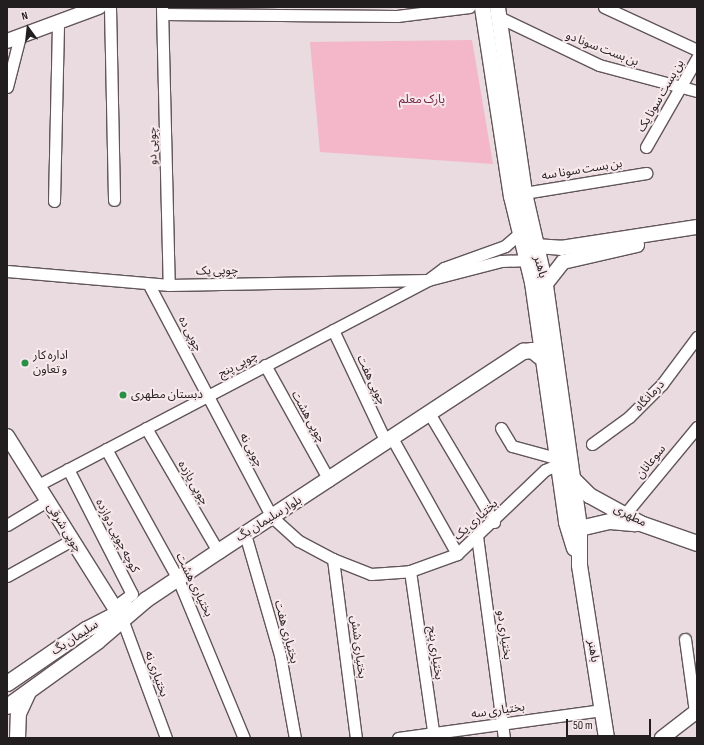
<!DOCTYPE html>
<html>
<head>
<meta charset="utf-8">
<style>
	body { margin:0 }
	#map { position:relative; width:704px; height:745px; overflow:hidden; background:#e9dbdf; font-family:"Sofia Sans Condensed","Noto Sans Arabic",sans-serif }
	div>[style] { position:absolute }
	.green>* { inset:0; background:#f4b7ca }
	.roads { filter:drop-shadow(1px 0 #62565a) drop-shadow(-1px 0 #62565a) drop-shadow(0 1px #62565a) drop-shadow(0 -1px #62565a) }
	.minor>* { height:11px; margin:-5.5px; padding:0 5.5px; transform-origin:5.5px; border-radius:5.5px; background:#fff }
	.tertiary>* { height:14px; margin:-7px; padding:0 7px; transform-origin:7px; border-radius:7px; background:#fff }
	.secondary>* { height:15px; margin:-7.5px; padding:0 7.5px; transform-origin:7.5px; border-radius:7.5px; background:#fff }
	.dots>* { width:11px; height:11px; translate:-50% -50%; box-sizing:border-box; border:2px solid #f7e8ec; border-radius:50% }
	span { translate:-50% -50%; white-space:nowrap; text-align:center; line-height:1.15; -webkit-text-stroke:4px #f7e8ec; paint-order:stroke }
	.street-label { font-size:12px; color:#221d1e }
	.park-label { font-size:12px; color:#742244 }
	.poi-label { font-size:12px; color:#221d1e }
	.left { translate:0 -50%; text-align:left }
	.frame { position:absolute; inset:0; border:8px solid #221d1e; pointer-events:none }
	.north { position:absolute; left:8px; top:8px; width:40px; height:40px; -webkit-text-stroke:3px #f7e8ec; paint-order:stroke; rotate:345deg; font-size:11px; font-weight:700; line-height:16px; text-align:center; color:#221d1e }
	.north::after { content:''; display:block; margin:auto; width:14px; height:18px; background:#221d1e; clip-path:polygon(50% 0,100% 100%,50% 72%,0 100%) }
	.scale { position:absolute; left:566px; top:719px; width:85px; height:18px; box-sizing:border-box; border:2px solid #221d1e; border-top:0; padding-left:5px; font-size:12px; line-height:14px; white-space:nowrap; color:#221d1e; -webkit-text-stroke:3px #f7e8ec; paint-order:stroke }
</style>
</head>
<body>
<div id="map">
	<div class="green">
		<div style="clip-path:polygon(472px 40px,493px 164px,320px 152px,310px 42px)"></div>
	</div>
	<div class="roads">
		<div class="minor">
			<div style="left:110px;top:7px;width:193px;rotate:88.8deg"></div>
			<div style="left:604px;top:7px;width:102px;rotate:24.8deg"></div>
			<div style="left:162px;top:8px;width:277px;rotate:88.6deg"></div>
			<div style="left:163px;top:14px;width:234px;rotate:0.5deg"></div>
			<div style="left:397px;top:16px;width:73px;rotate:-7.1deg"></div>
			<div style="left:503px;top:19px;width:106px;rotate:25.6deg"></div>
			<div style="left:599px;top:65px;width:101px;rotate:14.9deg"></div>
			<div style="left:7px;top:87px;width:53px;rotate:-75.7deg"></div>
			<div style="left:646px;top:147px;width:103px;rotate:-60.2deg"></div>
			<div style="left:524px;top:193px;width:124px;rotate:-9.3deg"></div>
			<div style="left:54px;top:201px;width:178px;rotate:-88.7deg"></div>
			<div style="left:7px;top:271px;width:163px;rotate:4.9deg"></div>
			<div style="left:169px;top:285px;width:259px;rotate:-1.1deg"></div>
			<div style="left:428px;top:280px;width:75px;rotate:-14.6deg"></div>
			<div style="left:501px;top:261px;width:24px;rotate:-2deg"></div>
			<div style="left:149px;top:285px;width:263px;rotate:62.1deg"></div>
			<div style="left:272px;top:517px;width:36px;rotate:42deg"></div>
			<div style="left:299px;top:541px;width:38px;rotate:28deg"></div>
			<div style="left:333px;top:559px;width:41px;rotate:21.5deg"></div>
			<div style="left:371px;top:574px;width:39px;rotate:-4deg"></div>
			<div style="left:410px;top:571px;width:50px;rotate:-19.9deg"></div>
			<div style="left:457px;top:554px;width:122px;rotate:-43.7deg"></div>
			<div style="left:545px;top:470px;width:13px;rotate:-23deg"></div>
			<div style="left:333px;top:330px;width:124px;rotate:64.7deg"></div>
			<div style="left:265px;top:365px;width:132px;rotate:60.9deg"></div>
			<div style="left:429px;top:413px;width:127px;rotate:59.2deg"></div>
			<div style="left:146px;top:428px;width:143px;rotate:59.7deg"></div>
			<div style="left:501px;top:428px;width:21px;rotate:59deg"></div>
			<div style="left:512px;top:446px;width:46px;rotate:15.3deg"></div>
			<div style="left:392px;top:438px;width:133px;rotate:60.7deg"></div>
			<div style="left:592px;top:444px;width:46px;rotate:-36.1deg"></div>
			<div style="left:629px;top:417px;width:47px;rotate:-45deg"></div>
			<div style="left:662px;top:384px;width:59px;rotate:-53.3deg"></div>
			<div style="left:106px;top:449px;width:149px;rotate:61deg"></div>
			<div style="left:178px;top:579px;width:172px;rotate:67.5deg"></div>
			<div style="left:68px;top:469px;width:140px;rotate:62.9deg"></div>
			<div style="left:132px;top:594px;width:22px;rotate:144deg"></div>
			<div style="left:38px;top:485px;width:441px;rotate:-27.7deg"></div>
			<div style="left:428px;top:280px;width:20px;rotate:-37deg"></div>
			<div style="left:444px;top:268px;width:65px;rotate:-19.8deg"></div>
			<div style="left:505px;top:246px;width:18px;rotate:-41deg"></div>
			<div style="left:625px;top:514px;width:113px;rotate:-50.4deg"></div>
			<div style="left:7px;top:525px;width:47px;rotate:-31deg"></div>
			<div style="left:245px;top:534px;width:126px;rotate:73.9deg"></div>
			<div style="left:280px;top:655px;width:84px;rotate:79.8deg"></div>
			<div style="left:477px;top:536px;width:204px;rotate:82.4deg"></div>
			<div style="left:333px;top:559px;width:180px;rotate:82.7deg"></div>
			<div style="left:410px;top:571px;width:169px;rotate:81.8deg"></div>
			<div style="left:7px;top:576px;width:74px;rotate:-29deg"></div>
			<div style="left:122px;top:619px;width:127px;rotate:69.7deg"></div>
			<div style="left:685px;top:639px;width:74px;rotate:82.2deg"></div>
			<div style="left:398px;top:738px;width:206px;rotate:-7.8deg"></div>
		</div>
		<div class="tertiary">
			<div style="left:7px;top:41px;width:98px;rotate:-20.3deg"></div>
			<div style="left:535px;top:246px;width:26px;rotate:4deg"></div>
			<div style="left:561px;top:248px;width:138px;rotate:-8.8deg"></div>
			<div style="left:545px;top:285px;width:29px;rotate:-52deg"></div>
			<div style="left:563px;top:262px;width:76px;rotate:-12.9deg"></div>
			<div style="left:7px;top:436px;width:216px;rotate:57.9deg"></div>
			<div style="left:662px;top:738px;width:44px;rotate:-37.6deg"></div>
		</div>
		<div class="secondary">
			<div style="left:482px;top:7px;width:191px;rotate:81.3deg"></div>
			<div style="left:511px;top:196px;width:89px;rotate:76.3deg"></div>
			<div style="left:532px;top:282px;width:242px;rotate:81.9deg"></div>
			<div style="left:566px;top:522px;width:27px;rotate:73deg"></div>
			<div style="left:497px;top:7px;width:188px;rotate:81.7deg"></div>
			<div style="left:524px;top:193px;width:94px;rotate:77.1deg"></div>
			<div style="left:545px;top:285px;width:245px;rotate:82deg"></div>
			<div style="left:579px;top:528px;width:37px;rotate:90deg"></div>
			<div style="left:579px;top:565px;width:175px;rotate:81.1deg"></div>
			<div style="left:570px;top:476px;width:27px;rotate:45deg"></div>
			<div style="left:589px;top:495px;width:58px;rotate:28.8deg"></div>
			<div style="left:640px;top:523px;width:60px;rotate:19.3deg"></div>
			<div style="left:570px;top:526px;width:9px;rotate:13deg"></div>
			<div style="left:579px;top:528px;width:32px;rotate:-13deg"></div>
			<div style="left:610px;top:521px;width:25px;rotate:5deg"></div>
			<div style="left:7px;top:683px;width:96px;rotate:-34.4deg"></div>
			<div style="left:86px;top:629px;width:46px;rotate:-27.1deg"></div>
			<div style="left:7px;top:706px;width:111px;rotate:-35.8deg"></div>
			<div style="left:97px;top:641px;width:65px;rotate:-40.6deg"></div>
			<div style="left:146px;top:599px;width:87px;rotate:-33.7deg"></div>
			<div style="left:218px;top:551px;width:365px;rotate:-33.3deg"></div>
			<div style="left:523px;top:351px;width:9px;rotate:-6deg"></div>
			<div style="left:532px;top:350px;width:9px;rotate:41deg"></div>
			<div style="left:17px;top:738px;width:25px;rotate:-88deg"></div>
			<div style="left:18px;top:713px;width:23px;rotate:-65deg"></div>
		</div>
	</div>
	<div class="dots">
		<div style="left:25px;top:363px;background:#2b9046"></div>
		<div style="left:123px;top:395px;background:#2b9046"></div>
	</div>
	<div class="street-label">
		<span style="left:602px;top:49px;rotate:21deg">بن بست سونا دو</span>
		<span style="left:661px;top:96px;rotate:-60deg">بن بست سونا یک</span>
		<span style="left:153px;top:146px;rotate:-91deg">چوپی دو</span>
		<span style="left:582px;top:170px;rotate:-9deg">بن بست سونا سه</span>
		<span style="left:540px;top:267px;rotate:75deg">باهنر</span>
		<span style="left:217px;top:271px;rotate:-1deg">چوپی یک</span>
		<span style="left:190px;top:334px;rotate:62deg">چوپی ده</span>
		<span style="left:238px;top:365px;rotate:-28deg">چوپی پنج</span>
		<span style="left:371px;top:380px;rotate:65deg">چوپی هفت</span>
		<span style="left:650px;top:396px;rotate:-47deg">درمانگاه</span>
		<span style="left:308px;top:417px;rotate:61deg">چوپی هشت</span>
		<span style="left:251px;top:450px;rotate:62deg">چوپی نه</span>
		<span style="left:651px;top:462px;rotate:-51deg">سوعانان</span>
		<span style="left:193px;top:483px;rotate:60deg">چوپی یازده</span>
		<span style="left:630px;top:516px;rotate:27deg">مطهری</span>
		<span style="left:269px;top:519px;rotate:-32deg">بلوار سلیمان بگ</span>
		<span style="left:476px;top:520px;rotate:-42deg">بختیاری یک</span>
		<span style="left:64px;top:528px;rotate:58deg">چوپی شرقی</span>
		<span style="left:117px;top:536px;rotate:63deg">کوچه چوپی دوازده</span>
		<span style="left:194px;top:585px;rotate:64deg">بختیاری هشت</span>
		<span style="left:286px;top:632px;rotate:75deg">بختیاری هفت</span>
		<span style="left:504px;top:635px;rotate:82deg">بختیاری دو</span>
		<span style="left:75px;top:638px;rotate:-33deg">سلیمان بگ</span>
		<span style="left:358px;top:647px;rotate:83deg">بختیاری شش</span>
		<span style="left:593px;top:651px;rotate:81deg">باهنر</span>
		<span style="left:435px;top:653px;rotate:82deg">بختیاری پنج</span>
		<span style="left:156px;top:674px;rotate:70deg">بختیاری نه</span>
		<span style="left:498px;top:711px;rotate:-8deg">بختیاری سه</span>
	</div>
	<div class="park-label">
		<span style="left:422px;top:100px">پارک معلم</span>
	</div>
	<div class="poi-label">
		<span class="left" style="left:33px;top:363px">اداره کار<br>و تعاون</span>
		<span class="left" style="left:131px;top:395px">دبستان مطهری</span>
	</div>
	<div class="frame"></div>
	<div class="north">N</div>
	<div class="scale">50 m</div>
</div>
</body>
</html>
